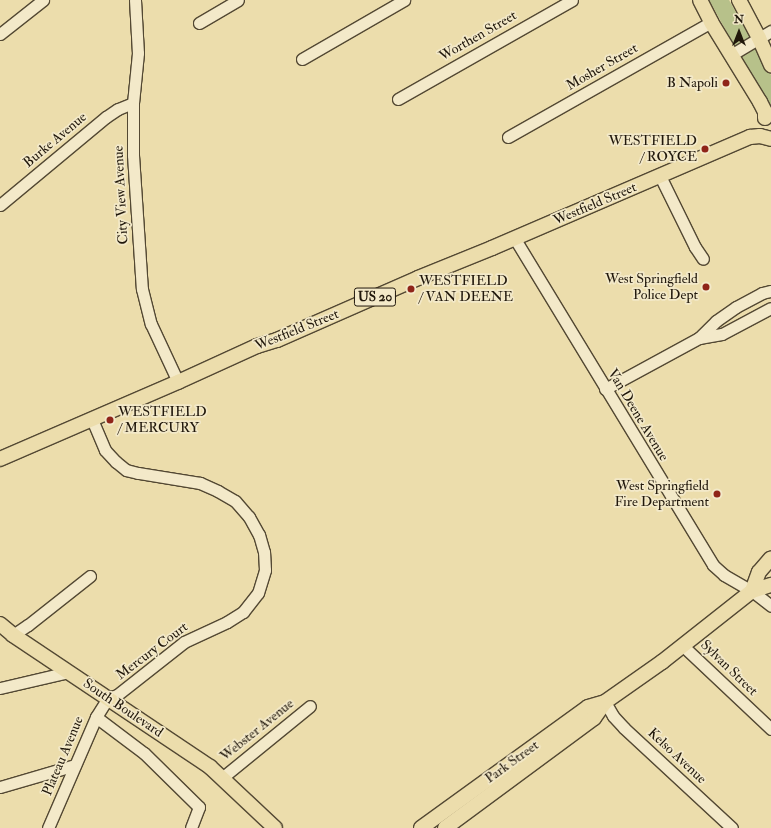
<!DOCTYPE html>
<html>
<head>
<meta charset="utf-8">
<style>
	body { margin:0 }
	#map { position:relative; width:771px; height:828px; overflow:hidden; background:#ecddac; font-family:"IM FELL Double Pica",serif }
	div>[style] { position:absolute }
	.green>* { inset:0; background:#b7c18a }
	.roads { filter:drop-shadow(1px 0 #534833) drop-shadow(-1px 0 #534833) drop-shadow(0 1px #534833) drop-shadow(0 -1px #534833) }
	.minor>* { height:11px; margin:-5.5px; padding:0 5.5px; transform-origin:5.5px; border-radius:5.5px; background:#f3e9c9 }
	.major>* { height:14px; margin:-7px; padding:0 7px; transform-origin:7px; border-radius:7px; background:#ecddac }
	.dots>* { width:11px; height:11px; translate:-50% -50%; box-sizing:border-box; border:2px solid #f3e9c9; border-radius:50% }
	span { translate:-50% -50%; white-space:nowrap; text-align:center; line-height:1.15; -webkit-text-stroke:3.5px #f3e9c9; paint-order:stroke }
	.shield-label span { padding:1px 3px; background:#f3e9c9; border:1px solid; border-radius:3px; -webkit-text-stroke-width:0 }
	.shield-label { font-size:13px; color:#20170b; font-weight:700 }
	.street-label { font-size:14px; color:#20170b }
	.poi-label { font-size:14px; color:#20170b }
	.right { translate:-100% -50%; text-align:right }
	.left { translate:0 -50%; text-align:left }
	.north { position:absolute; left:719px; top:12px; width:40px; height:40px; -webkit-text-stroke:3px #f3e9c9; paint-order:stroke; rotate:0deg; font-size:11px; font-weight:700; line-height:16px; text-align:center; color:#20170b }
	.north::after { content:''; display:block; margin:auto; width:14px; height:18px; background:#20170b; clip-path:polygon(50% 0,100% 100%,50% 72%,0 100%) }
</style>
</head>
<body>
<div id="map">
	<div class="green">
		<div style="clip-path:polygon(709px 0,729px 0,771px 75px,771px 112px)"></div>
	</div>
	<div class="roads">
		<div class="minor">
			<div style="left:135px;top:0;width:53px;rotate:86.8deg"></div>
			<div style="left:138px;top:53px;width:50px;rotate:95.7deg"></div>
			<div style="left:133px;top:103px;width:52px;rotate:90deg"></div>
			<div style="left:133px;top:155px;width:134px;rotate:86.2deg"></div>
			<div style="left:142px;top:289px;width:36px;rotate:76deg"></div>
			<div style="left:151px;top:324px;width:64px;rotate:65deg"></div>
			<div style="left:199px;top:23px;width:45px;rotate:-30.5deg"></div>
			<div style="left:0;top:34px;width:55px;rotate:-38.3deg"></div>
			<div style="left:731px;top:55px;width:47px;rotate:-31deg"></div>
			<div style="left:302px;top:59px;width:118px;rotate:-30deg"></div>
			<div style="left:398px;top:99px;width:200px;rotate:-29.6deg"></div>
			<div style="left:508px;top:137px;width:233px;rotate:-29.5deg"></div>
			<div style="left:660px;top:176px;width:79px;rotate:63.8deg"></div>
			<div style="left:695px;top:247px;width:14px;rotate:56deg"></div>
			<div style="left:0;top:205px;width:138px;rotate:-39.7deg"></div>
			<div style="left:106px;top:117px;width:14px;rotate:-34deg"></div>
			<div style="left:118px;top:109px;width:16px;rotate:-22deg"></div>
			<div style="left:515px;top:239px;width:381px;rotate:58.7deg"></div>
			<div style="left:713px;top:565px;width:15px;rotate:42deg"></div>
			<div style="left:724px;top:575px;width:32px;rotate:30deg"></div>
			<div style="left:752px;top:591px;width:24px;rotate:38deg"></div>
			<div style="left:699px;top:338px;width:23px;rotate:-10deg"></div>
			<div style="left:722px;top:334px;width:55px;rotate:-28deg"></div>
			<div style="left:605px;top:389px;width:107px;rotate:-28.5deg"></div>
			<div style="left:699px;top:338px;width:24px;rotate:-45deg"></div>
			<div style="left:716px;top:321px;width:24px;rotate:-35deg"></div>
			<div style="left:736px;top:307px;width:30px;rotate:-28deg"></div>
			<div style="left:762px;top:293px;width:9px;rotate:-13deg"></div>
			<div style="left:13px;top:635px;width:18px;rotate:-34deg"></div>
			<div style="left:28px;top:625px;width:79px;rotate:-38.3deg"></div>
			<div style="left:683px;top:646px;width:121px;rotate:43.3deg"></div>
			<div style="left:0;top:688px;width:71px;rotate:-13.1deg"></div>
			<div style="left:605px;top:702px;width:16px;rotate:60deg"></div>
			<div style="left:613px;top:716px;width:16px;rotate:47deg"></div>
			<div style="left:624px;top:728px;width:147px;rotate:42.8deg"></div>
			<div style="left:96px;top:717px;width:60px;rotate:36.9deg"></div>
			<div style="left:144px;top:753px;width:77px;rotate:44.5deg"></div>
			<div style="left:199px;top:807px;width:22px;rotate:111deg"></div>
			<div style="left:223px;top:777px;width:112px;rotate:-39.2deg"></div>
			<div style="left:0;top:787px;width:78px;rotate:-16.3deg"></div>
			<div style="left:48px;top:828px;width:121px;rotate:-66.6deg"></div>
			<div style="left:96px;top:717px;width:22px;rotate:-58deg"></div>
			<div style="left:108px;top:698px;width:9px;rotate:-18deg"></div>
			<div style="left:117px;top:695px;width:85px;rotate:-38.3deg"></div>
			<div style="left:184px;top:642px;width:47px;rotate:-24.9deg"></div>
			<div style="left:227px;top:622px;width:19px;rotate:-32deg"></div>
			<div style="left:243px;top:612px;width:24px;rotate:-52deg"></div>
			<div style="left:258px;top:593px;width:24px;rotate:-73deg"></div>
			<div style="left:265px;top:570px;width:18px;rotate:-93deg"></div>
			<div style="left:264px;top:552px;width:18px;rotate:-106deg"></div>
			<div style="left:259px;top:535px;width:21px;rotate:-119deg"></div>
			<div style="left:249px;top:517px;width:21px;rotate:-131deg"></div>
			<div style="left:235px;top:501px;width:20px;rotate:-150deg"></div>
			<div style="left:218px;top:491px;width:20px;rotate:-156deg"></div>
			<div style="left:200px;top:483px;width:63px;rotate:-170.8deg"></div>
			<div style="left:138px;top:473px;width:12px;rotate:-166deg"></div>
			<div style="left:126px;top:470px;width:13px;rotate:-141deg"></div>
			<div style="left:116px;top:462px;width:16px;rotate:-133deg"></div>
			<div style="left:105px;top:450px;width:33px;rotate:-113deg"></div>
		</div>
		<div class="major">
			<div style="left:700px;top:0;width:25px;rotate:63deg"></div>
			<div style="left:711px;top:22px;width:94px;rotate:58.5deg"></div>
			<div style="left:760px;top:102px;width:11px;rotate:63deg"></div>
			<div style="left:765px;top:112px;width:6px;rotate:90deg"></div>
			<div style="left:739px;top:0;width:43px;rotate:62.2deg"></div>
			<div style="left:759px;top:38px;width:30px;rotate:66deg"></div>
			<div style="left:0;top:459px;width:194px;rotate:-23.4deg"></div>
			<div style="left:178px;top:382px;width:87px;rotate:-24.5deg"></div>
			<div style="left:257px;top:346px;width:21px;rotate:-17deg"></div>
			<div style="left:277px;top:340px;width:154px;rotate:-23.7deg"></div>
			<div style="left:418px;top:278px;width:80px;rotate:-22.1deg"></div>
			<div style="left:492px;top:248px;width:281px;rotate:-23.3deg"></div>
			<div style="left:750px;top:137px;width:10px;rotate:-6deg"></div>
			<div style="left:760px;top:136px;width:11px;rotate:15deg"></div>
			<div style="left:752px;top:591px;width:20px;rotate:-18deg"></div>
			<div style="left:0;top:624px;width:17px;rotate:40deg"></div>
			<div style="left:13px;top:635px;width:237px;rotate:33.8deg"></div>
			<div style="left:210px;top:767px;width:89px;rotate:43.2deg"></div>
			<div style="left:421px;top:828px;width:206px;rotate:-35.9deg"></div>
			<div style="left:588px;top:707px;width:18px;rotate:-16deg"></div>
			<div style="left:445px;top:828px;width:185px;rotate:-36.4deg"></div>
			<div style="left:594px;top:718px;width:19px;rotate:-55deg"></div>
			<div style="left:605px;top:702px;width:70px;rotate:-35.1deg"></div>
			<div style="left:662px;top:662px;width:115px;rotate:-38.3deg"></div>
			<div style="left:752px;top:591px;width:20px;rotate:-70deg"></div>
			<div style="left:759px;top:572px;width:18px;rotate:-49deg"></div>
		</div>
	</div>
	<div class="dots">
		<div style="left:726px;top:83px;background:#8f2418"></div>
		<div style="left:705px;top:149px;background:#8f2418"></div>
		<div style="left:706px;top:287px;background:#8f2418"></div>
		<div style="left:411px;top:289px;background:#8f2418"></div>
		<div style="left:110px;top:420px;background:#8f2418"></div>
		<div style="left:717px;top:494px;background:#8f2418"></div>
	</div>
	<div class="shield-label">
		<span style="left:375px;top:297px">US 20</span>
	</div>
	<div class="street-label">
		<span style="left:478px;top:36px;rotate:-30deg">Worthen Street</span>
		<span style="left:602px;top:67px;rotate:-30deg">Mosher Street</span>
		<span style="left:55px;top:140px;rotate:-40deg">Burke Avenue</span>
		<span style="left:121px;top:195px;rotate:-93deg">City View Avenue</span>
		<span style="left:595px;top:204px;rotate:-23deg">Westfield Street</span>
		<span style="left:297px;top:330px;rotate:-22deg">Westfield Street</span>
		<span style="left:638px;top:415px;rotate:59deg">Van Deene Avenue</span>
		<span style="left:152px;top:651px;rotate:-37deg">Mercury Court</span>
		<span style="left:729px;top:668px;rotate:44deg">Sylvan Street</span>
		<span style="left:123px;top:708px;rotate:34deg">South Boulevard</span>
		<span style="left:257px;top:730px;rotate:-39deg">Webster Avenue</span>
		<span style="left:63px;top:756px;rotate:-67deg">Plateau Avenue</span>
		<span style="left:677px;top:756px;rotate:43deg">Kelso Avenue</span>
		<span style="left:512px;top:762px;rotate:-36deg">Park Street</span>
	</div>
	<div class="poi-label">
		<span class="right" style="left:718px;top:83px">B Napoli</span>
		<span class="right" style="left:697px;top:149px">WESTFIELD<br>/ ROYCE</span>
		<span class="right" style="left:698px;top:287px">West Springfield<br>Police Dept</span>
		<span class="left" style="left:419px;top:289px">WESTFIELD<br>/ VAN DEENE</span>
		<span class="left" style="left:118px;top:420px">WESTFIELD<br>/ MERCURY</span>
		<span class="right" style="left:709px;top:494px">West Springfield<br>Fire Department</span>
	</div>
	<div class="north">N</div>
</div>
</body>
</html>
